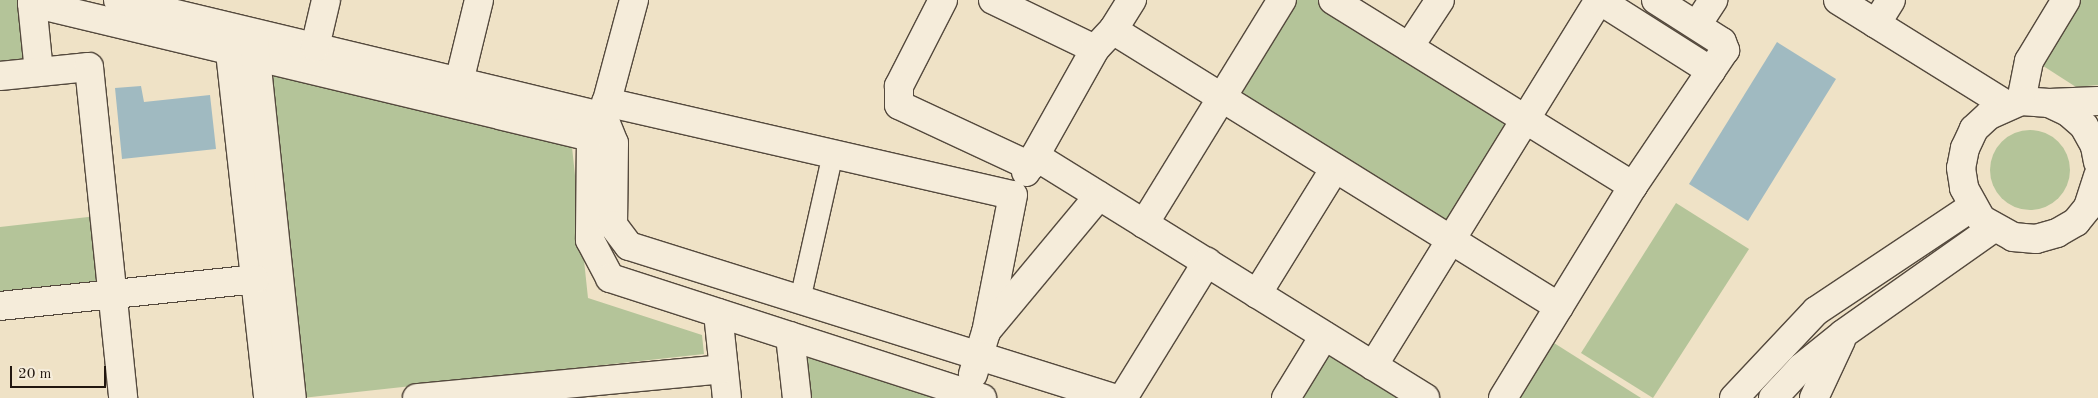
<!DOCTYPE html>
<html>
<head>
<meta charset="utf-8">
<style>
	body { margin:0 }
	#map { position:relative; width:2098px; height:398px; overflow:hidden; background:#efe2c6; font-family:"Old Standard TT",serif }
	div>[style] { position:absolute }
	.green>* { inset:0; background:#b4c499 }
	.round { border-radius:50% }
	.water>* { inset:0; background:#a0bac1 }
	.roads { filter:drop-shadow(1px 0 #54493d) drop-shadow(-1px 0 #54493d) drop-shadow(0 1px #54493d) drop-shadow(0 -1px #54493d) }
	.lane>* { height:20px; margin:-10px; padding:0 10px; transform-origin:10px; border-radius:10px; background:#f5ecda }
	.street>* { height:28px; margin:-14px; padding:0 14px; transform-origin:14px; border-radius:14px; background:#f5ecda }
	span { translate:-50% -50%; white-space:nowrap; text-align:center; line-height:1.15; -webkit-text-stroke:4.5px #f5ecda; paint-order:stroke }
	.scale { position:absolute; left:10px; top:366px; width:96px; height:22px; box-sizing:border-box; border:2px solid #21160f; border-top:0; padding-left:6px; font-size:15px; line-height:18px; white-space:nowrap; color:#21160f; -webkit-text-stroke:4px #f5ecda; paint-order:stroke }
</style>
</head>
<body>
<div id="map">
	<div class="green">
		<div style="clip-path:polygon(0 0,19px 0,25px 61px,0 64px)"></div>
		<div style="clip-path:polygon(1290px 0,1323px 0,1516px 120px,1447px 232px,1231px 97px)"></div>
		<div style="clip-path:polygon(2076px 0,2098px 0,2098px 85px,2076px 87px,2037px 62px)"></div>
		<div style="clip-path:polygon(267px 69px,572px 147px,588px 298px,702px 335px,704px 354px,302px 398px)"></div>
		<div class="round" style="left:1990px;top:130px;width:80px;height:80px"></div>
		<div style="clip-path:polygon(1676px 203px,1749px 249px,1653px 398px,1581px 353px)"></div>
		<div style="clip-path:polygon(97px 216px,105px 290px,0 301px,0 227px)"></div>
		<div style="clip-path:polygon(1554px 343px,1641px 398px,1520px 398px)"></div>
		<div style="clip-path:polygon(1329px 345px,1415px 398px,1296px 398px)"></div>
		<div style="clip-path:polygon(806px 351px,951px 398px,811px 398px)"></div>
	</div>
	<div class="water">
		<div style="clip-path:polygon(1777px 42px,1836px 79px,1748px 221px,1689px 184px)"></div>
		<div style="clip-path:polygon(141px 86px,144px 102px,210px 95px,216px 149px,122px 159px,115px 88px)"></div>
	</div>
	<div class="roads">
		<div class="lane">
			<div style="left:800px;top:300px;width:150px;rotate:-77.3deg"></div>
		</div>
		<div class="street">
			<div style="left:33px;top:0;width:3px;rotate:108deg"></div>
			<div style="left:32px;top:3px;width:575px;rotate:13.48deg"></div>
			<div style="left:118px;top:0;width:499px;rotate:13.5deg"></div>
			<div style="left:634px;top:0;width:120px;rotate:105deg"></div>
			<div style="left:603px;top:116px;width:24px;rotate:120deg"></div>
			<div style="left:591px;top:137px;width:103px;rotate:90.6deg"></div>
			<div style="left:590px;top:240px;width:43px;rotate:62.2deg"></div>
			<div style="left:610px;top:278px;width:391px;rotate:17.9deg"></div>
			<div style="left:943px;top:0;width:97px;rotate:117.1deg"></div>
			<div style="left:899px;top:86px;width:19px;rotate:90deg"></div>
			<div style="left:899px;top:105px;width:145px;rotate:25deg"></div>
			<div style="left:993px;top:0;width:113px;rotate:25.7deg"></div>
			<div style="left:1333px;top:0;width:353px;rotate:31.8deg"></div>
			<div style="left:1656px;top:0;width:78px;rotate:32.5deg"></div>
			<div style="left:1722px;top:42px;width:9px;rotate:69deg"></div>
			<div style="left:1725px;top:50px;width:25px;rotate:124deg"></div>
			<div style="left:1838px;top:0;width:199px;rotate:31.9deg"></div>
			<div style="left:32px;top:3px;width:69px;rotate:84.2deg"></div>
			<div style="left:1876px;top:24px;width:28px;rotate:-58deg"></div>
			<div style="left:1697px;top:25px;width:30px;rotate:-57deg"></div>
			<div style="left:1113px;top:30px;width:525px;rotate:31.84deg"></div>
			<div style="left:228px;top:34px;width:366px;rotate:83.7deg"></div>
			<div style="left:254px;top:39px;width:361px;rotate:84deg"></div>
			<div style="left:315px;top:47px;width:48px;rotate:-76.8deg"></div>
			<div style="left:1409px;top:47px;width:56px;rotate:-56.6deg"></div>
			<div style="left:0;top:76px;width:89px;rotate:-5.8deg"></div>
			<div style="left:89px;top:67px;width:333px;rotate:84.1deg"></div>
			<div style="left:459px;top:82px;width:84px;rotate:-76.3deg"></div>
			<div style="left:2021px;top:101px;width:41px;rotate:-78.7deg"></div>
			<div style="left:2029px;top:61px;width:71px;rotate:-58.8deg"></div>
			<div style="left:606px;top:102px;width:417px;rotate:12.9deg"></div>
			<div style="left:1013px;top:195px;width:140px;rotate:101.1deg"></div>
			<div style="left:986px;top:332px;width:44px;rotate:107.2deg"></div>
			<div style="left:2049px;top:103px;width:49px;rotate:-2.3deg"></div>
			<div style="left:603px;top:116px;width:29px;rotate:68deg"></div>
			<div style="left:614px;top:143px;width:82px;rotate:90.7deg"></div>
			<div style="left:613px;top:225px;width:26px;rotate:53deg"></div>
			<div style="left:629px;top:246px;width:507px;rotate:17.43deg"></div>
			<div style="left:1035px;top:156px;width:459px;rotate:31.8deg"></div>
			<div style="left:2098px;top:162px;width:16px;rotate:-101deg"></div>
			<div style="left:2095px;top:146px;width:23px;rotate:-119deg"></div>
			<div style="left:2084px;top:126px;width:21px;rotate:-139deg"></div>
			<div style="left:2068px;top:112px;width:21px;rotate:-155deg"></div>
			<div style="left:2049px;top:103px;width:28px;rotate:-176deg"></div>
			<div style="left:2021px;top:101px;width:35px;rotate:156deg"></div>
			<div style="left:1989px;top:115px;width:21px;rotate:137deg"></div>
			<div style="left:1974px;top:129px;width:21px;rotate:115deg"></div>
			<div style="left:1965px;top:148px;width:20px;rotate:101deg"></div>
			<div style="left:1961px;top:168px;width:20px;rotate:81deg"></div>
			<div style="left:1964px;top:188px;width:35px;rotate:61deg"></div>
			<div style="left:1981px;top:219px;width:37px;rotate:29deg"></div>
			<div style="left:2013px;top:237px;width:23px;rotate:5deg"></div>
			<div style="left:2036px;top:239px;width:22px;rotate:-16deg"></div>
			<div style="left:2057px;top:233px;width:22px;rotate:-30deg"></div>
			<div style="left:2076px;top:222px;width:19px;rotate:-51deg"></div>
			<div style="left:2088px;top:207px;width:33px;rotate:-72deg"></div>
			<div style="left:1026px;top:172px;width:141px;rotate:-60.7deg"></div>
			<div style="left:1095px;top:49px;width:26px;rotate:-47deg"></div>
			<div style="left:1113px;top:30px;width:36px;rotate:-58deg"></div>
			<div style="left:1144px;top:224px;width:263px;rotate:-58.4deg"></div>
			<div style="left:1257px;top:294px;width:148px;rotate:-58.2deg"></div>
			<div style="left:0;top:306px;width:256px;rotate:-6deg"></div>
			<div style="left:718px;top:313px;width:85px;rotate:84deg"></div>
			<div style="left:988px;top:329px;width:173px;rotate:-50.2deg"></div>
			<div style="left:790px;top:336px;width:62px;rotate:83.6deg"></div>
			<div style="left:1373px;top:366px;width:430px;rotate:-58.3deg"></div>
			<div style="left:417px;top:398px;width:308px;rotate:-5.4deg"></div>
			<div style="left:1123px;top:398px;width:160px;rotate:-58.3deg"></div>
			<div style="left:1286px;top:398px;width:73px;rotate:-58.5deg"></div>
			<div style="left:1503px;top:398px;width:249px;rotate:-58.5deg"></div>
			<div style="left:1633px;top:186px;width:139px;rotate:-55.9deg"></div>
			<div style="left:1711px;top:71px;width:133px;rotate:-147.6deg"></div>
			<div style="left:1734px;top:398px;width:120px;rotate:-46.7deg"></div>
			<div style="left:1816px;top:311px;width:187px;rotate:-33.7deg"></div>
			<div style="left:1773px;top:398px;width:41px;rotate:-47deg"></div>
			<div style="left:1801px;top:368px;width:54px;rotate:-39deg"></div>
			<div style="left:1843px;top:334px;width:184px;rotate:-35.2deg"></div>
			<div style="left:1814px;top:398px;width:64px;rotate:-65deg"></div>
		</div>
	</div>
	<div class="scale">20 m</div>
</div>
</body>
</html>
